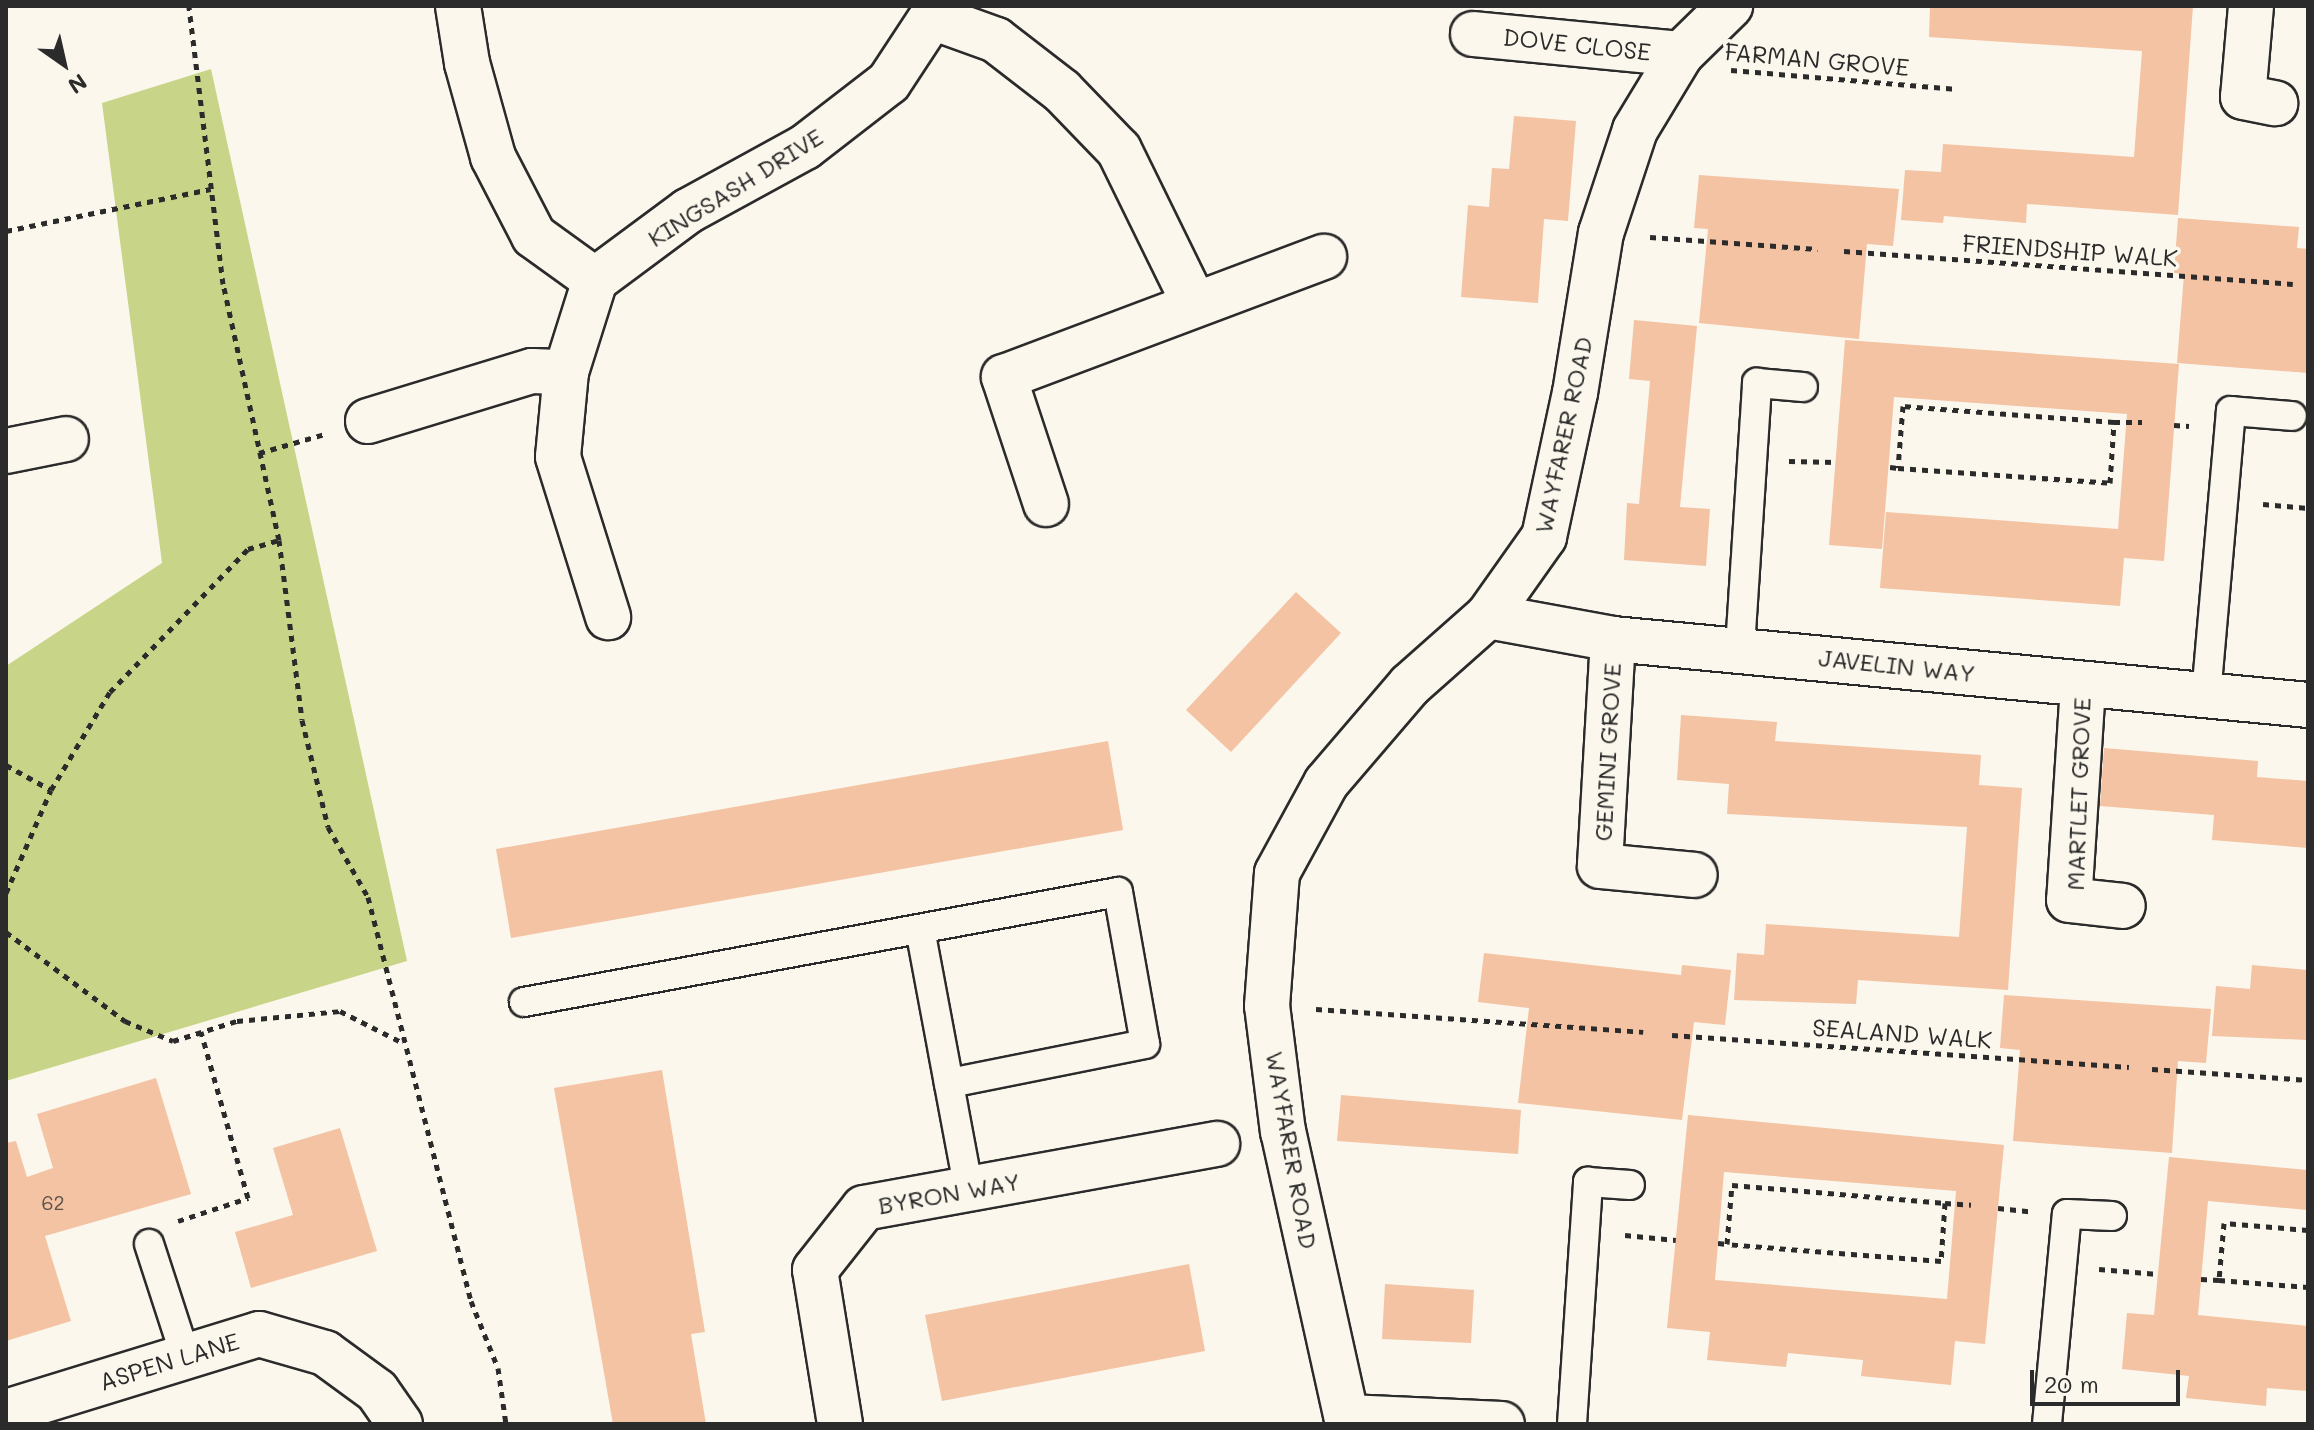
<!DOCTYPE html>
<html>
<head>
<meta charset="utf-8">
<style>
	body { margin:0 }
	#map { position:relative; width:2314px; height:1430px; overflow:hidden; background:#fbf7ec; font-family:Mali,sans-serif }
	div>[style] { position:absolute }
	.green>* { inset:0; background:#c8d487 }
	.building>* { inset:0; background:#f3c3a3 }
	.path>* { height:5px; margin-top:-2.5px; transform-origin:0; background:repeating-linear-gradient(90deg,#2b2b2b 0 6px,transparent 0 12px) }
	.roads { filter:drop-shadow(2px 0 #2b2b2b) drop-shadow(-2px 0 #2b2b2b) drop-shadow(0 2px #2b2b2b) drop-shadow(0 -2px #2b2b2b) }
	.lane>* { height:28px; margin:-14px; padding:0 14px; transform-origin:14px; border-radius:14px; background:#fbf7ec }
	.street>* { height:44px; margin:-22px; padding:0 22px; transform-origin:22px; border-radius:22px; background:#fbf7ec }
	span { translate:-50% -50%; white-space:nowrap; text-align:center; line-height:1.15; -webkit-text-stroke:7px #fbf7ec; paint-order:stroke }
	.number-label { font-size:20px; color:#5d5149 }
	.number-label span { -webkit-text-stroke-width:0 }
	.street-label { font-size:24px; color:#2b2b2b }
	.frame { position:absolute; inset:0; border:8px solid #2b2b2b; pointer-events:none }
	.north { position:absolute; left:24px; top:24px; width:80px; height:80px; -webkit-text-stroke:6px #fbf7ec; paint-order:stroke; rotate:146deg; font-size:22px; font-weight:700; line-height:32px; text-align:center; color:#2b2b2b }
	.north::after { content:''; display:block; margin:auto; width:28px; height:36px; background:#2b2b2b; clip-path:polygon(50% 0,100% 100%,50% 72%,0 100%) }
	.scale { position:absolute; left:2030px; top:1370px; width:150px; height:36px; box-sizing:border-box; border:4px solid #2b2b2b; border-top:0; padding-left:10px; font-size:24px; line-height:28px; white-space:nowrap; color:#2b2b2b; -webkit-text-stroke:6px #fbf7ec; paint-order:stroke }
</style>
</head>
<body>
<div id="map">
	<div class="green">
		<div style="clip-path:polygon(211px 69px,407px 961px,6px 1081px,6px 666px,162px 563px,102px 103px)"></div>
	</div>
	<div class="building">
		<div style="clip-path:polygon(1930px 6px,2193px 6px,2178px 215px,2027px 204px,2026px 223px,1944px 216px,1943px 223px,1901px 220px,1905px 170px,1941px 172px,1943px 144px,2134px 157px,2142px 51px,1929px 37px)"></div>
		<div style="clip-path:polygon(1514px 116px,1576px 121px,1568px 221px,1544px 219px,1538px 303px,1461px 297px,1468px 205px,1489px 207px,1492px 168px,1509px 169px)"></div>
		<div style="clip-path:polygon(1699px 175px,1899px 189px,1893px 246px,1867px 244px,1859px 339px,1699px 323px,1708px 229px,1694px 228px)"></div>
		<div style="clip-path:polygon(2178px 218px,2299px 227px,2297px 248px,2308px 249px,2308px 373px,2177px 363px,2184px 274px,2174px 273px)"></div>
		<div style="clip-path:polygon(1634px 320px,1697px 326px,1680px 507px,1710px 509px,1706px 566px,1624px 560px,1627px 503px,1639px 504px,1650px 381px,1629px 379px)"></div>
		<div style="clip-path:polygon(1845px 340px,2179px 364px,2164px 561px,2124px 558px,2120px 606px,1880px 588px,1886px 512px,2118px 529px,2127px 414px,1894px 397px,1882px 549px,1829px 545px)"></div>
		<div style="clip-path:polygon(1296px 592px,1341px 633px,1231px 752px,1186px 710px)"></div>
		<div style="clip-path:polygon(1681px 715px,1777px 722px,1775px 741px,1981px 755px,1979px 785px,2022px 788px,2008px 990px,1858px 980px,1856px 1004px,1734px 1000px,1737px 953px,1764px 955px,1766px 924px,1959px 937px,1967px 827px,1727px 814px,1729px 784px,1677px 780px)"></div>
		<div style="clip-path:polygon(1108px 741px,1123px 830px,511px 938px,496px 849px)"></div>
		<div style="clip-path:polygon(2104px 748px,2258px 761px,2257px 777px,2308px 781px,2308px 848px,2212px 840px,2214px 815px,2100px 806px)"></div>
		<div style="clip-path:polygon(1484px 953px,1681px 975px,1682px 965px,1731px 970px,1725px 1025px,1694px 1022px,1682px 1120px,1518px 1103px,1529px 1008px,1478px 1002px)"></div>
		<div style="clip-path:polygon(2252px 965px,2308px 970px,2308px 1040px,2212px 1036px,2216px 986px,2250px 989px)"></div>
		<div style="clip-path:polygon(2004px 995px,2211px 1009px,2206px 1063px,2178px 1061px,2172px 1153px,2013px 1141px,2020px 1050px,2000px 1048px)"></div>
		<div style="clip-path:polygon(662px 1070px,705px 1332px,691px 1334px,706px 1424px,613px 1424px,554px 1088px)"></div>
		<div style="clip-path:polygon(156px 1078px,191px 1194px,45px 1236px,71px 1321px,6px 1341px,6px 1143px,16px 1141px,27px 1177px,53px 1168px,37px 1114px)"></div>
		<div style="clip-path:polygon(1341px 1095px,1521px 1110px,1518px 1154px,1337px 1141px)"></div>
		<div style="clip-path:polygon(evenodd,1688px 1115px,2004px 1145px,1985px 1344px,1955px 1341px,1951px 1385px,1861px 1376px,1863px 1360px,1788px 1353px,1786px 1367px,1707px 1360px,1710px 1332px,1667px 1328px,1688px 1115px,1724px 1172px,1956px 1191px,1947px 1299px,1715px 1280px,1724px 1172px)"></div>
		<div style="clip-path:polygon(340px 1128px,377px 1251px,251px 1288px,235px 1232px,293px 1215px,273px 1148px)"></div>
		<div style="clip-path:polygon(2169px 1157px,2308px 1170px,2308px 1210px,2208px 1201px,2198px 1315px,2308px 1326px,2308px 1391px,2267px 1388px,2266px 1406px,2186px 1398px,2189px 1376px,2122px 1369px,2127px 1313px,2154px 1315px)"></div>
		<div style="clip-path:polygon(1189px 1264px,1205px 1351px,942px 1401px,925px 1315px)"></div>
		<div style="clip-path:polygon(1385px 1284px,1474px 1290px,1471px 1343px,1382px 1339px)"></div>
	</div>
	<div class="path">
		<div style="left:1731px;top:70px;width:227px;rotate:4.8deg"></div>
		<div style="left:6px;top:231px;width:209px;rotate:-11.6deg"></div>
		<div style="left:1650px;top:237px;width:168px;rotate:4.1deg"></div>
		<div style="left:1844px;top:251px;width:450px;rotate:4.2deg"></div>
		<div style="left:2114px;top:422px;width:28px"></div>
		<div style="left:2174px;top:425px;width:15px;rotate:4deg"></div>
		<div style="left:259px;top:453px;width:69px;rotate:-16.1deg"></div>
		<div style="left:1789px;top:461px;width:47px;rotate:1.2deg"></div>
		<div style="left:1890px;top:467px;width:8px;rotate:7deg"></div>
		<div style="left:1898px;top:468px;width:213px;rotate:4deg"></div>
		<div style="left:2110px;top:483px;width:61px;rotate:-86.2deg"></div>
		<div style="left:2114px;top:422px;width:212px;rotate:-175.7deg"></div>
		<div style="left:1903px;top:406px;width:62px;rotate:94.6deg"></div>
		<div style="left:2263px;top:504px;width:45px;rotate:5.1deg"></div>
		<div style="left:279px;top:540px;width:181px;rotate:82.7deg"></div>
		<div style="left:302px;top:720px;width:110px;rotate:76.3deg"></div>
		<div style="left:328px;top:827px;width:81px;rotate:60.3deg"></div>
		<div style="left:368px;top:897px;width:417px;rotate:75.7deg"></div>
		<div style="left:471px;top:1301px;width:72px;rotate:68.1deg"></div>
		<div style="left:498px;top:1368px;width:57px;rotate:81.9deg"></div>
		<div style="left:6px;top:765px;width:51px;rotate:29.1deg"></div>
		<div style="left:6px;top:893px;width:112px;rotate:-66.4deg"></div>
		<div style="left:51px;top:790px;width:114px;rotate:-59deg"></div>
		<div style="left:110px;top:692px;width:199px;rotate:-46deg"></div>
		<div style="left:248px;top:549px;width:32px;rotate:-16deg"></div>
		<div style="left:279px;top:540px;width:262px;rotate:-102.3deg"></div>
		<div style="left:223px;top:284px;width:280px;rotate:-97deg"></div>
		<div style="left:6px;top:932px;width:149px;rotate:36.8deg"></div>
		<div style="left:125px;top:1021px;width:52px;rotate:22.6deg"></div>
		<div style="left:173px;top:1041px;width:67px;rotate:-17.4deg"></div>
		<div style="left:237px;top:1021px;width:103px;rotate:-5.5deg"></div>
		<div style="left:340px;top:1011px;width:68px;rotate:26.9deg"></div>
		<div style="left:1316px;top:1009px;width:328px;rotate:4deg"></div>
		<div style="left:1672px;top:1035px;width:458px;rotate:4deg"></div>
		<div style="left:2152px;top:1069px;width:156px;rotate:4deg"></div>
		<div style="left:1732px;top:1185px;width:214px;rotate:4.8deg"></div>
		<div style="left:1945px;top:1203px;width:58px;rotate:93.9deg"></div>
		<div style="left:1941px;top:1261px;width:215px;rotate:-175.5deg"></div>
		<div style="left:1727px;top:1244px;width:59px;rotate:-85.2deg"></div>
		<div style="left:1945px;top:1203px;width:26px;rotate:4deg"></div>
		<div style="left:1998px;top:1208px;width:31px;rotate:6deg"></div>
		<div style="left:178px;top:1221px;width:74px;rotate:-18.2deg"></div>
		<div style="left:248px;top:1198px;width:173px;rotate:-105.8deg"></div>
		<div style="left:2308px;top:1230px;width:84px;rotate:-175.2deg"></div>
		<div style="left:2224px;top:1223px;width:57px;rotate:95deg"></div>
		<div style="left:2219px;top:1280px;width:89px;rotate:4.5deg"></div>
		<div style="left:1625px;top:1235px;width:51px;rotate:5.6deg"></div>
		<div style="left:1718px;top:1243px;width:9px;rotate:6deg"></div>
		<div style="left:2099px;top:1269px;width:59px;rotate:4.8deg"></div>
		<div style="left:2201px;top:1279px;width:18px;rotate:3deg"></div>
	</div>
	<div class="roads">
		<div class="lane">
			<div style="left:1740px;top:648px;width:266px;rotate:-86.3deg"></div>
			<div style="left:1757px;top:383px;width:46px;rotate:5deg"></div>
			<div style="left:2206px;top:696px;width:286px;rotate:-85deg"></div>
			<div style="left:2231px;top:411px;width:61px;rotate:4.7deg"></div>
			<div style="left:920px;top:929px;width:266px;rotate:79.4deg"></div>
			<div style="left:524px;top:1002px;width:604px;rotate:-10.49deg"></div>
			<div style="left:1118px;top:892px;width:154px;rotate:79.9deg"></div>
			<div style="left:1145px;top:1044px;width:200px;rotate:168.7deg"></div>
			<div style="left:149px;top:1244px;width:117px;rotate:72deg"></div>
			<div style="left:1572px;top:1424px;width:243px;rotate:-86.2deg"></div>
			<div style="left:1588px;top:1182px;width:42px;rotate:4.1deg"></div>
			<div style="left:2047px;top:1424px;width:211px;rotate:-84.6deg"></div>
			<div style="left:2067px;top:1214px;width:45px;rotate:2.5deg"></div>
		</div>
		<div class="street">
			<div style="left:458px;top:6px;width:58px;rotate:81deg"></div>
			<div style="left:467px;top:63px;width:98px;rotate:74.5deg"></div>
			<div style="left:493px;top:157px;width:89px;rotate:62.6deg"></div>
			<div style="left:534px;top:236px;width:75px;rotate:35.8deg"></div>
			<div style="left:2251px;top:6px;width:91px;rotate:95deg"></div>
			<div style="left:2243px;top:97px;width:33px;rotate:11deg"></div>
			<div style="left:935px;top:18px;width:65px;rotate:19.8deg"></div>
			<div style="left:996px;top:40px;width:83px;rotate:37.7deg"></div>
			<div style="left:1062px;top:91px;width:82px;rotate:46deg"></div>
			<div style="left:1119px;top:150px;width:170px;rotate:63.9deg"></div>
			<div style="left:1473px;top:34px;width:209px;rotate:5.5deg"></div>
			<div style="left:566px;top:372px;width:85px;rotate:95.4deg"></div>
			<div style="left:558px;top:457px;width:168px;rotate:72.6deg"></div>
			<div style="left:368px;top:421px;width:171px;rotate:-17deg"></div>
			<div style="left:532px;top:371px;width:34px;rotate:2deg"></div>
			<div style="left:566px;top:372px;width:96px;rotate:-72.5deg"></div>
			<div style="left:595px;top:280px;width:116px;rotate:-36.6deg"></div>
			<div style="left:688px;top:211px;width:133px;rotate:-28.7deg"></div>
			<div style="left:805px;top:147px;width:106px;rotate:-37.7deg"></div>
			<div style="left:889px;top:82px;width:91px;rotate:-56.7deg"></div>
			<div style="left:6px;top:451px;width:61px;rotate:-11.3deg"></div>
			<div style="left:1046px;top:504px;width:134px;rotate:-108.3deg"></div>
			<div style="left:1004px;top:377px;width:342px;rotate:-20.6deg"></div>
			<div style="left:1488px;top:616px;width:127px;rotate:10.4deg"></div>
			<div style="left:1613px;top:639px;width:698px;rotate:5.42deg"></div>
			<div style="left:1613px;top:639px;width:227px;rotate:93.3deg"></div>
			<div style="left:1600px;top:866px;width:95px;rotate:5.4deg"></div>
			<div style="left:2083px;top:686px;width:214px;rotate:93.7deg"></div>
			<div style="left:2069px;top:900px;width:54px;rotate:6.3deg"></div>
			<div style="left:6px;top:1412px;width:265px;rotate:-17.1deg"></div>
			<div style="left:259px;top:1334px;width:69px;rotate:16.1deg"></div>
			<div style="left:325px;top:1353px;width:64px;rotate:36.2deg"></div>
			<div style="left:377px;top:1391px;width:40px;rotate:55.1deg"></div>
			<div style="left:1347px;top:1417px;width:155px;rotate:2.6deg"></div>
			<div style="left:840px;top:1424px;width:156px;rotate:-99.2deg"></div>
			<div style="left:815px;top:1270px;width:79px;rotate:-51.7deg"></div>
			<div style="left:864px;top:1208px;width:359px;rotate:-10.3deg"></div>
			<div style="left:1348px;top:1424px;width:299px;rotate:-102.5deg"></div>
			<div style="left:1283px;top:1132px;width:127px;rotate:-97.2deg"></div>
			<div style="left:1267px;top:1006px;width:133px;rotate:-85.7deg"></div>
			<div style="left:1277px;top:873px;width:102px;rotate:-61.4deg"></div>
			<div style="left:1326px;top:783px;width:129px;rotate:-49.4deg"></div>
			<div style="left:1410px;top:685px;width:104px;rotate:-41.5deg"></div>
			<div style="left:1488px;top:616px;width:97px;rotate:-54.7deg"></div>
			<div style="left:1544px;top:537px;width:147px;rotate:-77.9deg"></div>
			<div style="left:1575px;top:393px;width:162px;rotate:-80.8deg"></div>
			<div style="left:1601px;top:233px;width:108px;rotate:-71.7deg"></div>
			<div style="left:1635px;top:130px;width:89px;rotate:-58.8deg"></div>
			<div style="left:1681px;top:54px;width:69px;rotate:-44.4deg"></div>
		</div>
	</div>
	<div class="number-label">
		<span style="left:53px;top:1202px">62</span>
	</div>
	<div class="street-label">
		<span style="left:1577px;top:44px;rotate:6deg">DOVE CLOSE</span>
		<span style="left:1817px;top:59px;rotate:5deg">FARMAN GROVE</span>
		<span style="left:735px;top:187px;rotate:-32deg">KINGSASH DRIVE</span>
		<span style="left:2070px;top:250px;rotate:4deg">FRIENDSHIP WALK</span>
		<span style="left:1563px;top:435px;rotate:-78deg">WAYFARER ROAD</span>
		<span style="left:1897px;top:665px;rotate:6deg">JAVELIN WAY</span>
		<span style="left:1607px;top:752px;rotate:-87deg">GEMINI GROVE</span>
		<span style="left:2078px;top:794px;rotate:-88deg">MARTLET GROVE</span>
		<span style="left:1902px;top:1033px;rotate:4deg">SEALAND WALK</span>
		<span style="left:1292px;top:1150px;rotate:80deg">WAYFARER ROAD</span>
		<span style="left:949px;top:1193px;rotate:-10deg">BYRON WAY</span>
		<span style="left:169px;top:1361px;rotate:-17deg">ASPEN LANE</span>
	</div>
	<div class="frame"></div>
	<div class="north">N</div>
	<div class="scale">20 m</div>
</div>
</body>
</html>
